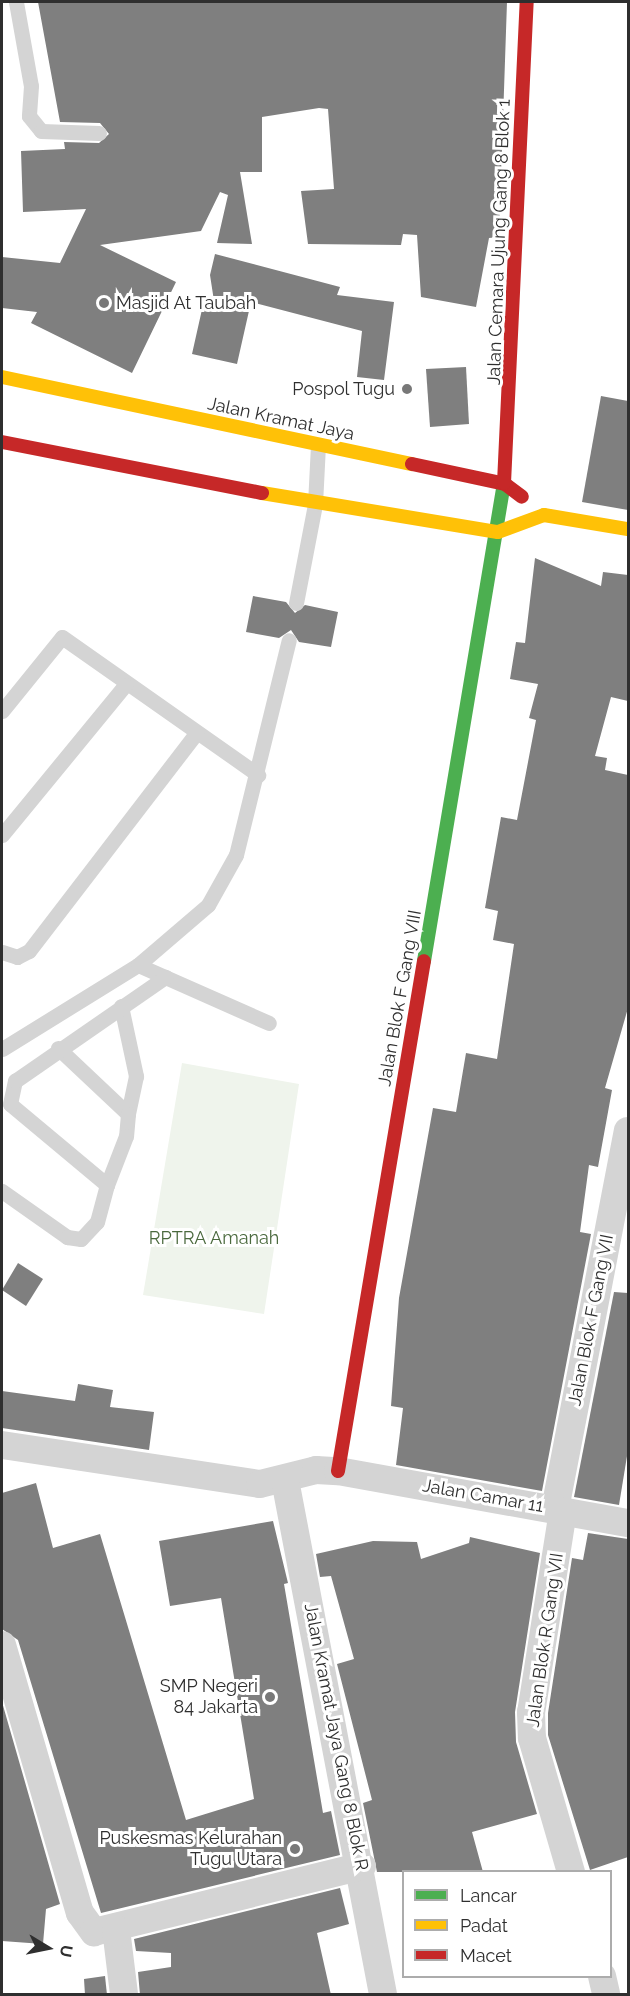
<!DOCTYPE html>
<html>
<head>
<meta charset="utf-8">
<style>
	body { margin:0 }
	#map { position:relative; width:630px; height:1996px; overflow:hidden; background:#fff; font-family:Raleway,sans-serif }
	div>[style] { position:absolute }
	.green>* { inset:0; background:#eff4ec }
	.building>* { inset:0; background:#7f7f7f }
	.lane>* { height:15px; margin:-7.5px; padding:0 7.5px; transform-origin:7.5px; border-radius:7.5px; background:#d4d4d4 }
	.street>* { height:28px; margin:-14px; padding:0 14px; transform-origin:14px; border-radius:14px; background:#d4d4d4 }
	.fast>* { height:14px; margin:-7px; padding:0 7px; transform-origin:7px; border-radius:7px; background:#4caf50 }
	.slow>* { height:14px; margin:-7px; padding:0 7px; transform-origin:7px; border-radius:7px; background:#ffc107 }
	.jam>* { height:14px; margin:-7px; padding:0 7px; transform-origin:7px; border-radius:7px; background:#c62828 }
	.dots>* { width:16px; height:16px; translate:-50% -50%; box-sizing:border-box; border:3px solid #fff; border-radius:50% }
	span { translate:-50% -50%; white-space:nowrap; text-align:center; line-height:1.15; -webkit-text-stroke:6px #fff; paint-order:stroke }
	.street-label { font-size:18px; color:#2f2f2f }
	.poi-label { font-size:18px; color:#2f2f2f }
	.left { translate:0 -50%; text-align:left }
	.right { translate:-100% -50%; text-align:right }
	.park-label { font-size:18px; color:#4a693d }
	.frame { position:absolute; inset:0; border:3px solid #2f2f2f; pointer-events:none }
	.legend { position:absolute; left:402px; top:1870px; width:210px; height:108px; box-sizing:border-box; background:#fff; border:2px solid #acacac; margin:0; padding:8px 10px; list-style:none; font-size:18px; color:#2f2f2f }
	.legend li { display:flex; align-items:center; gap:12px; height:30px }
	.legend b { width:30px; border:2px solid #acacac }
	.north { position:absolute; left:18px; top:1918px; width:60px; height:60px; -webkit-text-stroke:4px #fff; paint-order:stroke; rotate:100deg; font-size:16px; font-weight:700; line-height:24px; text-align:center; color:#2f2f2f }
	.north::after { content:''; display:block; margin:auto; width:21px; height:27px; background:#2f2f2f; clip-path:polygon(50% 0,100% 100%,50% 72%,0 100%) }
</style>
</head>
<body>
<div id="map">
	<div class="green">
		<div style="clip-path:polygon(182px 1063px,299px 1084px,264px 1314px,143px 1295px)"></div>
	</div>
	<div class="building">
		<div style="clip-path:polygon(38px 2px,507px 2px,499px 237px,489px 238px,476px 307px,421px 297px,417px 235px,403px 234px,401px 245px,308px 244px,301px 191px,334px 189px,328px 109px,319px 108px,262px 117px,262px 172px,240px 172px,252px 244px,217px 243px,228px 195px,220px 192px,201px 231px,100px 245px,176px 282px,132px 373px,31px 323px,37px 312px,2px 308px,2px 257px,60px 263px,86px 209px,23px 212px,21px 151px,65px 149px,64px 142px,99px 143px,109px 134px,100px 123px,60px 122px)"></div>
		<div style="clip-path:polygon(215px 254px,340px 287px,337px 295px,394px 302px,384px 380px,357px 377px,362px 331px,251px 302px,237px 364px,192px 354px,205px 296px,214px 301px,210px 275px)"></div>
		<div style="clip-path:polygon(466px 367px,469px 424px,430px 427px,426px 369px)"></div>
		<div style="clip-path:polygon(601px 396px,628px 401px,628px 510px,582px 502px)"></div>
		<div style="clip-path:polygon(535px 558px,601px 586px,603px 572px,628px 575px,628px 701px,611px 697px,595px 756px,607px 758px,605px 770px,628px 775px,628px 1008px,605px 1088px,612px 1090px,598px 1167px,589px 1165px,580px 1232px,591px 1234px,542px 1491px,396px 1465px,403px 1408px,391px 1406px,399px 1298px,433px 1108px,456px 1112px,466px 1053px,497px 1059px,514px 944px,493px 940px,498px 911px,485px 908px,501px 817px,517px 820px,536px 720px,529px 718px,538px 684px,510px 679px,516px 642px,525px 643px)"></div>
		<div style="clip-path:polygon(253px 596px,286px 602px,295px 613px,305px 605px,338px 612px,331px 647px,299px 642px,291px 630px,279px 638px,246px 632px)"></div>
		<div style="clip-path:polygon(18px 1263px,43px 1279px,26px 1306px,2px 1290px)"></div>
		<div style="clip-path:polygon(614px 1292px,628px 1293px,628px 1450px,619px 1505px,574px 1497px)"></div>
		<div style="clip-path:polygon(78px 1384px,113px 1390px,110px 1407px,154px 1412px,149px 1450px,2px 1428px,2px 1391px,75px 1401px)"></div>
		<div style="clip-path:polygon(36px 1483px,53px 1548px,100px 1534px,186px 1820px,254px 1799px,221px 1598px,170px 1606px,159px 1541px,273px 1521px,288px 1583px,284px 1584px,323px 1813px,331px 1811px,340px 1855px,101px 1913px,18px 1640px,2px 1629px,2px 1493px)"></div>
		<div style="clip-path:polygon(588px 1533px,628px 1539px,628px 1857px,590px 1870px,548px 1735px,548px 1713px,572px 1558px,583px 1560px)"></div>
		<div style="clip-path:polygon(470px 1537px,540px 1553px,515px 1712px,516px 1742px,537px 1814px,472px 1832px,483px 1872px,377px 1872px,363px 1803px,372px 1800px,337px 1664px,354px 1659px,331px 1576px,320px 1577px,316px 1554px,373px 1541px,417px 1542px,421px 1559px,469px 1543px)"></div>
		<div style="clip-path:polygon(2px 1702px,60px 1904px,46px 1909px,43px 1944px,2px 1941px)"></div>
		<div style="clip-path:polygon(340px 1888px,349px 1924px,317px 1933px,331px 1995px,140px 1995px,138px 1972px,171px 1967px,171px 1953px,136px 1951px,134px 1939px)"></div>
		<div style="clip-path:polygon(105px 1976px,107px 1995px,85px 1995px,84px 1979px)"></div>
	</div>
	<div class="lane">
		<div style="left:16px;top:2px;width:85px;rotate:79.9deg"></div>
		<div style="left:31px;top:86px;width:30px;rotate:94deg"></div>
		<div style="left:29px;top:116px;width:19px;rotate:51deg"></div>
		<div style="left:41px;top:131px;width:58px;rotate:2deg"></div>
		<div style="left:296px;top:603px;width:101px;rotate:-79.1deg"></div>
		<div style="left:315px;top:504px;width:59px;rotate:-87.1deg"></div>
		<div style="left:2px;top:711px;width:95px;rotate:-51deg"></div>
		<div style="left:62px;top:637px;width:240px;rotate:35.1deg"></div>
		<div style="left:2px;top:835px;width:194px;rotate:-50.6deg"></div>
		<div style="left:2px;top:952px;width:16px;rotate:18deg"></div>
		<div style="left:17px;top:957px;width:13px;rotate:-27deg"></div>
		<div style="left:29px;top:951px;width:275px;rotate:-52.5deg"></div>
		<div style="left:138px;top:965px;width:143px;rotate:23.9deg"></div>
		<div style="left:121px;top:1006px;width:72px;rotate:77.9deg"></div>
		<div style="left:136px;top:1076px;width:39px;rotate:102deg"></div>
		<div style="left:58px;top:1048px;width:96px;rotate:43.3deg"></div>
		<div style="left:128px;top:1114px;width:22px;rotate:95deg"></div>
		<div style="left:126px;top:1136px;width:53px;rotate:111.2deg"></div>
		<div style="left:2px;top:1049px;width:160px;rotate:-31.7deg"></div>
		<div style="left:138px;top:965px;width:92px;rotate:-40.6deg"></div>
		<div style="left:208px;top:905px;width:57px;rotate:-60.8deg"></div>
		<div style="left:236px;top:855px;width:221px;rotate:-76.2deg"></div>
		<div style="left:2px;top:1191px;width:80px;rotate:35.3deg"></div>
		<div style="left:67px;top:1237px;width:14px;rotate:8deg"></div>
		<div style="left:81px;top:1239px;width:23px;rotate:-47deg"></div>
		<div style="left:97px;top:1222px;width:38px;rotate:-75deg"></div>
		<div style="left:107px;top:1185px;width:126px;rotate:-140.1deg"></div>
		<div style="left:10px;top:1104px;width:24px;rotate:-78deg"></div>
		<div style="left:15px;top:1081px;width:183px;rotate:-34.7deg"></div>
	</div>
	<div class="street">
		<div style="left:2px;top:1445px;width:261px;rotate:8.6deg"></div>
		<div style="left:260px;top:1484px;width:58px;rotate:-14deg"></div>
		<div style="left:316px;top:1470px;width:22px;rotate:3deg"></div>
		<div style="left:338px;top:1471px;width:295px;rotate:10.2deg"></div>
		<div style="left:285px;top:1480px;width:523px;rotate:79.21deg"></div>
		<div style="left:555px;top:1509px;width:385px;rotate:-79.1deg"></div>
		<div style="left:563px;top:1511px;width:204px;rotate:99deg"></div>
		<div style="left:531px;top:1712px;width:26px;rotate:88deg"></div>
		<div style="left:532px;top:1738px;width:140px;rotate:73.8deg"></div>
		<div style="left:2px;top:1645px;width:279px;rotate:73.8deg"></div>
		<div style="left:80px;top:1913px;width:24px;rotate:54deg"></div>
		<div style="left:94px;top:1932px;width:276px;rotate:-13.8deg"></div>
		<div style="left:116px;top:1929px;width:65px;rotate:83deg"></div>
		<div style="left:602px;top:1976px;width:18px;rotate:77deg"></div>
	</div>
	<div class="fast">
		<div style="left:424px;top:961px;width:485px;rotate:-80.5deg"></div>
	</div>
	<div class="slow">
		<div style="left:2px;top:377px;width:419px;rotate:12deg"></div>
		<div style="left:262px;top:493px;width:239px;rotate:9.4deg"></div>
		<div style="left:498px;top:532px;width:49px;rotate:-20.3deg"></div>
		<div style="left:544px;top:515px;width:85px;rotate:9.5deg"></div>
	</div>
	<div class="jam">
		<div style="left:2px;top:442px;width:265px;rotate:11.1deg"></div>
		<div style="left:412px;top:464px;width:95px;rotate:12.1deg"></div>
		<div style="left:505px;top:484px;width:21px;rotate:37deg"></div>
		<div style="left:504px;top:483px;width:482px;rotate:-87.3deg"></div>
		<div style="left:338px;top:1471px;width:517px;rotate:-80.43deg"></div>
	</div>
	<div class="dots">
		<div style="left:104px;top:303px;background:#787878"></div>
		<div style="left:407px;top:389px;background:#787878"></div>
		<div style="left:270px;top:1697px;background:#787878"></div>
		<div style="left:295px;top:1849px;background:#787878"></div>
	</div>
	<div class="street-label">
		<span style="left:499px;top:242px;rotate:-88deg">Jalan Cemara Ujung Gang 8 Blok 1</span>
		<span style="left:281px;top:419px;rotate:12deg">Jalan Kramat Jaya</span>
		<span style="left:400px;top:998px;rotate:-80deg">Jalan Blok F Gang VIII</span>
		<span style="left:591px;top:1320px;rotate:-79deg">Jalan Blok F Gang VII</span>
		<span style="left:483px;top:1496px;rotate:10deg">Jalan Camar 11</span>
		<span style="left:545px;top:1640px;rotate:-82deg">Jalan Blok R Gang VII</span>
		<span style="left:336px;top:1737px;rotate:79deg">Jalan Kramat Jaya Gang 8 Blok R</span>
	</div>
	<div class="poi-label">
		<span class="left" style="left:116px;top:303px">Masjid At Taubah</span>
		<span class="right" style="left:395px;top:389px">Pospol Tugu</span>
		<span class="right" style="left:258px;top:1697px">SMP Negeri<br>84 Jakarta</span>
		<span class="right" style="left:282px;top:1849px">Puskesmas Kelurahan<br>Tugu Utara</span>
	</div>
	<div class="park-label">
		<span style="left:214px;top:1238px">RPTRA Amanah</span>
	</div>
	<div class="frame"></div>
	<ul class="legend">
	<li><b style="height:8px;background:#4caf50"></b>Lancar</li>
	<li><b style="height:8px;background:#ffc107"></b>Padat</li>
	<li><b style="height:8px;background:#c62828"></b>Macet</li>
	</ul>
	<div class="north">U</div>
</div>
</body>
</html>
